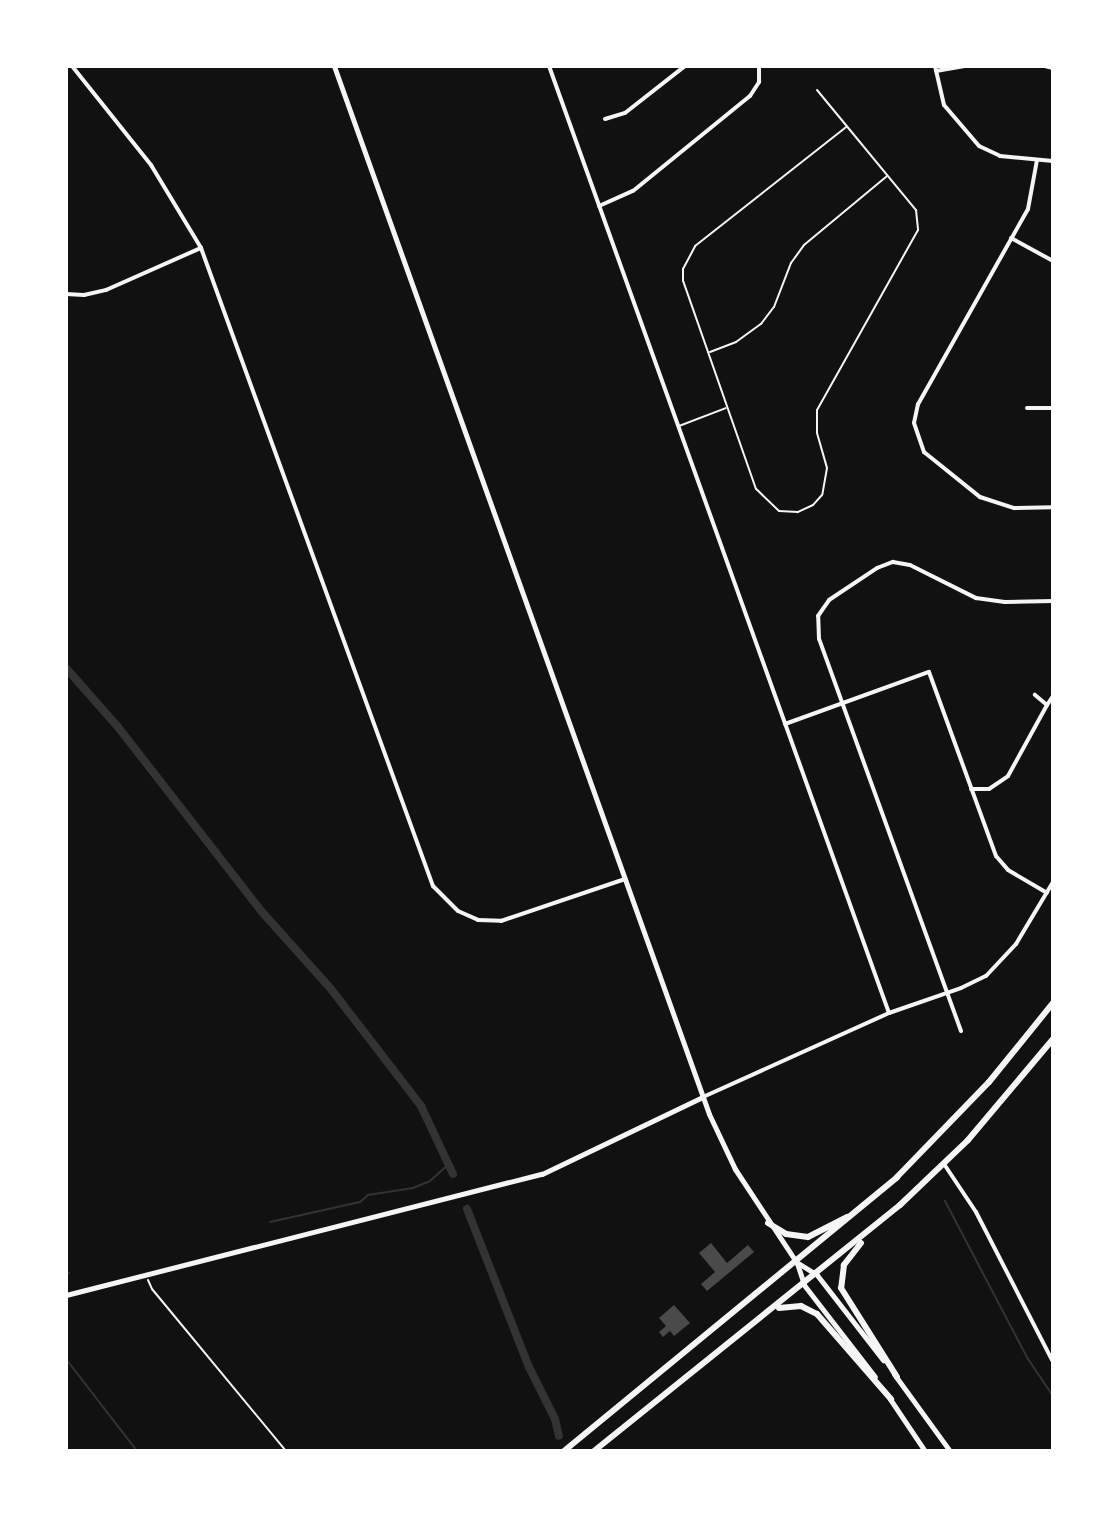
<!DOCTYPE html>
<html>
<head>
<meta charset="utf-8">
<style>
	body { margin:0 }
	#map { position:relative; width:1119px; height:1517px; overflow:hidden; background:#111; font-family:"Public Sans",sans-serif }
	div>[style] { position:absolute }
	.stream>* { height:2px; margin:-1px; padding:0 1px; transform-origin:1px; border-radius:1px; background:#333 }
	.canal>* { height:8px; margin:-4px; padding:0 4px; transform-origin:4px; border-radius:4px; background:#333 }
	.building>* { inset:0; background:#4a4a4a }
	.path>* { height:2px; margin:-1px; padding:0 1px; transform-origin:1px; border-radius:1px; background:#f5f5f5 }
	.service>* { height:2px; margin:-1px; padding:0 1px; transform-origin:1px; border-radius:1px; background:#f5f5f5 }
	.minor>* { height:4px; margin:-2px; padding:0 2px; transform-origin:2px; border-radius:2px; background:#f5f5f5 }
	.tertiary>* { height:5px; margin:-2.5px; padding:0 2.5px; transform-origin:2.5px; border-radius:2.5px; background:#f5f5f5 }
	.secondary>* { height:5px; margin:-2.5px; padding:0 2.5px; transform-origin:2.5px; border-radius:2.5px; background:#f5f5f5 }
	.primary>* { height:6px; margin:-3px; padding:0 3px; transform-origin:3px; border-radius:3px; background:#f5f5f5 }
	span { translate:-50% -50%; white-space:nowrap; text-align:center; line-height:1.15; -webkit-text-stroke:6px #fff; paint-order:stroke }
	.frame { position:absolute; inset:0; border:68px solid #fff; pointer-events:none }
</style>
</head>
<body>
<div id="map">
	<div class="stream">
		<div style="left:945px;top:1201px;width:178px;rotate:62.3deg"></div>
		<div style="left:1028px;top:1359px;width:45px;rotate:56deg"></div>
		<div style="left:270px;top:1222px;width:92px;rotate:-12.5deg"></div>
		<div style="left:360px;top:1202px;width:11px;rotate:-41deg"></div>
		<div style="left:368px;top:1195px;width:46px;rotate:-8.8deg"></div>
		<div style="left:413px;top:1188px;width:18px;rotate:-22deg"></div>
		<div style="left:430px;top:1181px;width:25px;rotate:-42deg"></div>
		<div style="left:66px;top:1273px;width:3px"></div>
		<div style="left:66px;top:1359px;width:116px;rotate:52.3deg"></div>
	</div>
	<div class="canal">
		<div style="left:66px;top:668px;width:79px;rotate:48.6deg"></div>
		<div style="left:118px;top:727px;width:236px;rotate:52.1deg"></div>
		<div style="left:263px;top:913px;width:102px;rotate:48.2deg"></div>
		<div style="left:331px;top:989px;width:148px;rotate:52.4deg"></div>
		<div style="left:421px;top:1106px;width:75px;rotate:64.8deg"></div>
		<div style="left:467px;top:1209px;width:170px;rotate:68.6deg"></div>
		<div style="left:529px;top:1367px;width:58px;rotate:63.4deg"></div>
		<div style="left:555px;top:1419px;width:17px;rotate:77deg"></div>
	</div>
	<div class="building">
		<div style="clip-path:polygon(711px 1243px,727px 1263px,748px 1245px,754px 1252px,707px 1291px,701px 1284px,715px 1272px,699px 1253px)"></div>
		<div style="clip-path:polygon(674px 1305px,690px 1323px,674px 1336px,670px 1331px,663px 1337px,659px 1332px,666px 1326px,659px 1318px)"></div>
	</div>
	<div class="path">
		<div style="left:148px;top:1280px;width:10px;rotate:66deg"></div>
		<div style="left:152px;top:1289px;width:210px;rotate:50.4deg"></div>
	</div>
	<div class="service">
		<div style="left:817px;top:90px;width:156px;rotate:50.5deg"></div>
		<div style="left:916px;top:210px;width:20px;rotate:84deg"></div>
		<div style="left:918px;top:230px;width:206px;rotate:119.3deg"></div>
		<div style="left:817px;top:410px;width:23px;rotate:90deg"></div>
		<div style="left:817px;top:433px;width:36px;rotate:74deg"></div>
		<div style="left:827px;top:468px;width:27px;rotate:100deg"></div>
		<div style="left:822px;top:495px;width:13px;rotate:132deg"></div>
		<div style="left:813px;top:505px;width:17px;rotate:155deg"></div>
		<div style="left:798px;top:512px;width:19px;rotate:-177deg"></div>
		<div style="left:779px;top:511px;width:32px;rotate:-136deg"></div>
		<div style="left:756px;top:489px;width:220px;rotate:-109.3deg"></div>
		<div style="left:683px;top:281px;width:12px;rotate:-90deg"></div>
		<div style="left:683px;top:269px;width:26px;rotate:-62deg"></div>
		<div style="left:695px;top:246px;width:192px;rotate:-38.2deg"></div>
		<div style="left:710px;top:352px;width:28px;rotate:-21deg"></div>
		<div style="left:736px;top:342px;width:31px;rotate:-36deg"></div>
		<div style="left:761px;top:324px;width:21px;rotate:-53deg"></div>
		<div style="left:774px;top:307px;width:47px;rotate:-68.9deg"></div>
		<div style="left:791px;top:263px;width:22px;rotate:-54deg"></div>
		<div style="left:804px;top:245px;width:108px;rotate:-39.7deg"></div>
		<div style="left:679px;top:426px;width:50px;rotate:-21deg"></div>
	</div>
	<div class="minor">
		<div style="left:72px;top:66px;width:127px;rotate:51.4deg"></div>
		<div style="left:151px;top:165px;width:97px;rotate:58.9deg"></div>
		<div style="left:201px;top:248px;width:679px;rotate:70.02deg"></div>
		<div style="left:433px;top:886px;width:35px;rotate:45deg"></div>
		<div style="left:458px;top:911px;width:22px;rotate:24deg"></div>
		<div style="left:478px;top:920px;width:23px;rotate:2deg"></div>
		<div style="left:501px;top:921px;width:131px;rotate:-18.7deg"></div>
		<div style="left:549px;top:66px;width:1006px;rotate:70.25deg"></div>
		<div style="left:935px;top:66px;width:40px;rotate:77deg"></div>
		<div style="left:944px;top:105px;width:54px;rotate:49.5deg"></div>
		<div style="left:979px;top:146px;width:23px;rotate:25deg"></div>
		<div style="left:1000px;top:156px;width:53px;rotate:5.4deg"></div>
		<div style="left:1045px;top:66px;width:8px;rotate:14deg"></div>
		<div style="left:936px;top:71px;width:29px;rotate:-10deg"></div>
		<div style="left:605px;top:119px;width:21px;rotate:-17deg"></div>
		<div style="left:625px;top:113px;width:76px;rotate:-38.1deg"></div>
		<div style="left:1037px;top:160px;width:50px;rotate:100.4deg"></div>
		<div style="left:1028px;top:209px;width:224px;rotate:119.4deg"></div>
		<div style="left:918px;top:404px;width:19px;rotate:102deg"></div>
		<div style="left:914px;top:423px;width:31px;rotate:71deg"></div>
		<div style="left:924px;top:452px;width:72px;rotate:38.8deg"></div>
		<div style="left:980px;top:497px;width:36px;rotate:18deg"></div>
		<div style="left:1014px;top:508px;width:39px;rotate:-1deg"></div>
		<div style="left:599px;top:206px;width:37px;rotate:-24deg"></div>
		<div style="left:633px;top:191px;width:151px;rotate:-39.1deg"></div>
		<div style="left:750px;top:96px;width:17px;rotate:-57deg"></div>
		<div style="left:759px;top:82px;width:16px;rotate:-90deg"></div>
		<div style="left:1011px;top:238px;width:48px;rotate:28.7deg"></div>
		<div style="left:66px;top:294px;width:18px;rotate:3deg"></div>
		<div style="left:84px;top:295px;width:23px;rotate:-13deg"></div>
		<div style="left:106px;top:290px;width:104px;rotate:-23.9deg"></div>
		<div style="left:1027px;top:408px;width:26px"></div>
		<div style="left:1047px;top:705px;width:11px;rotate:-56deg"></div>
		<div style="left:785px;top:724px;width:153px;rotate:-19.9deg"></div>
		<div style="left:929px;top:672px;width:196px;rotate:70deg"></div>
		<div style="left:996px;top:856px;width:18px;rotate:49deg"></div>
		<div style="left:1008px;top:870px;width:45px;rotate:30.5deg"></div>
		<div style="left:971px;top:789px;width:18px"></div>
		<div style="left:989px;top:789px;width:23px;rotate:-34deg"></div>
		<div style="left:1008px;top:776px;width:81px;rotate:-61.2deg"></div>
		<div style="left:1047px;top:705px;width:16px;rotate:-140deg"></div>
		<div style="left:961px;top:1031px;width:417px;rotate:-109.9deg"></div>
		<div style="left:819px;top:639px;width:23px;rotate:-92deg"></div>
		<div style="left:818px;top:616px;width:19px;rotate:-55deg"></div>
		<div style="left:829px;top:600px;width:58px;rotate:-33.7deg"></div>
		<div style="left:877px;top:568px;width:17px;rotate:-21deg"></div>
		<div style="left:893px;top:562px;width:17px;rotate:10deg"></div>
		<div style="left:910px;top:565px;width:74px;rotate:26.6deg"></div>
		<div style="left:976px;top:598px;width:29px;rotate:8deg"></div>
		<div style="left:1005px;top:602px;width:48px;rotate:-1.2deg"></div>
		<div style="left:703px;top:1097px;width:204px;rotate:-24.3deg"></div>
		<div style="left:889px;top:1013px;width:76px;rotate:-19.1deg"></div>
		<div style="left:961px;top:988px;width:28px;rotate:-26deg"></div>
		<div style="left:986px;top:976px;width:44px;rotate:-46.8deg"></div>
		<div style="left:1016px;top:944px;width:72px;rotate:-59.2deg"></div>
		<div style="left:944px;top:1164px;width:58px;rotate:56.3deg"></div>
		<div style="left:976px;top:1212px;width:169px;rotate:62.8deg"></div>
	</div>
	<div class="tertiary">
		<div style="left:66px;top:1295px;width:491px;rotate:-14.3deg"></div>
		<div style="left:542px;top:1174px;width:178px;rotate:-25.6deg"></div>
	</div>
	<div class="secondary">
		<div style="left:334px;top:66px;width:1113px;rotate:70.31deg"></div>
		<div style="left:709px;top:1114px;width:61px;rotate:64.7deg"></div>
		<div style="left:735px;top:1169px;width:113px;rotate:56.6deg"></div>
		<div style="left:797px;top:1263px;width:23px;rotate:72deg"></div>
		<div style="left:804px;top:1285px;width:116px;rotate:52.3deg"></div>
		<div style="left:798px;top:1263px;width:22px;rotate:32deg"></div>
		<div style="left:817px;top:1275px;width:108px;rotate:52.2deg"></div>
		<div style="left:894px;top:1374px;width:95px;rotate:54deg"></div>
		<div style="left:890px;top:1399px;width:63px;rotate:56.1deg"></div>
	</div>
	<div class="primary">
		<div style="left:768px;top:1223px;width:21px;rotate:31deg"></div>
		<div style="left:786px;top:1234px;width:22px;rotate:8deg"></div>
		<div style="left:808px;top:1237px;width:44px;rotate:-27.1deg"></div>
		<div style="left:861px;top:1243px;width:28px;rotate:128deg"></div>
		<div style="left:844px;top:1265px;width:23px;rotate:97deg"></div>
		<div style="left:841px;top:1288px;width:105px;rotate:57.8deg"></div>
		<div style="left:779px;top:1308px;width:22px;rotate:-5deg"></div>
		<div style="left:801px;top:1306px;width:18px;rotate:27deg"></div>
		<div style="left:817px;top:1314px;width:113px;rotate:49deg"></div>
		<div style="left:564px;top:1451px;width:431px;rotate:-39.4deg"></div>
		<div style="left:897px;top:1177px;width:132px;rotate:-45.9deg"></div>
		<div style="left:989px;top:1082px;width:102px;rotate:-51deg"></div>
		<div style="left:594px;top:1451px;width:393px;rotate:-38.8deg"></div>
		<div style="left:900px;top:1205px;width:94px;rotate:-43.7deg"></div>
		<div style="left:968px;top:1140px;width:132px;rotate:-49.9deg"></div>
	</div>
	<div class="frame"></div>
</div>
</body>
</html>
